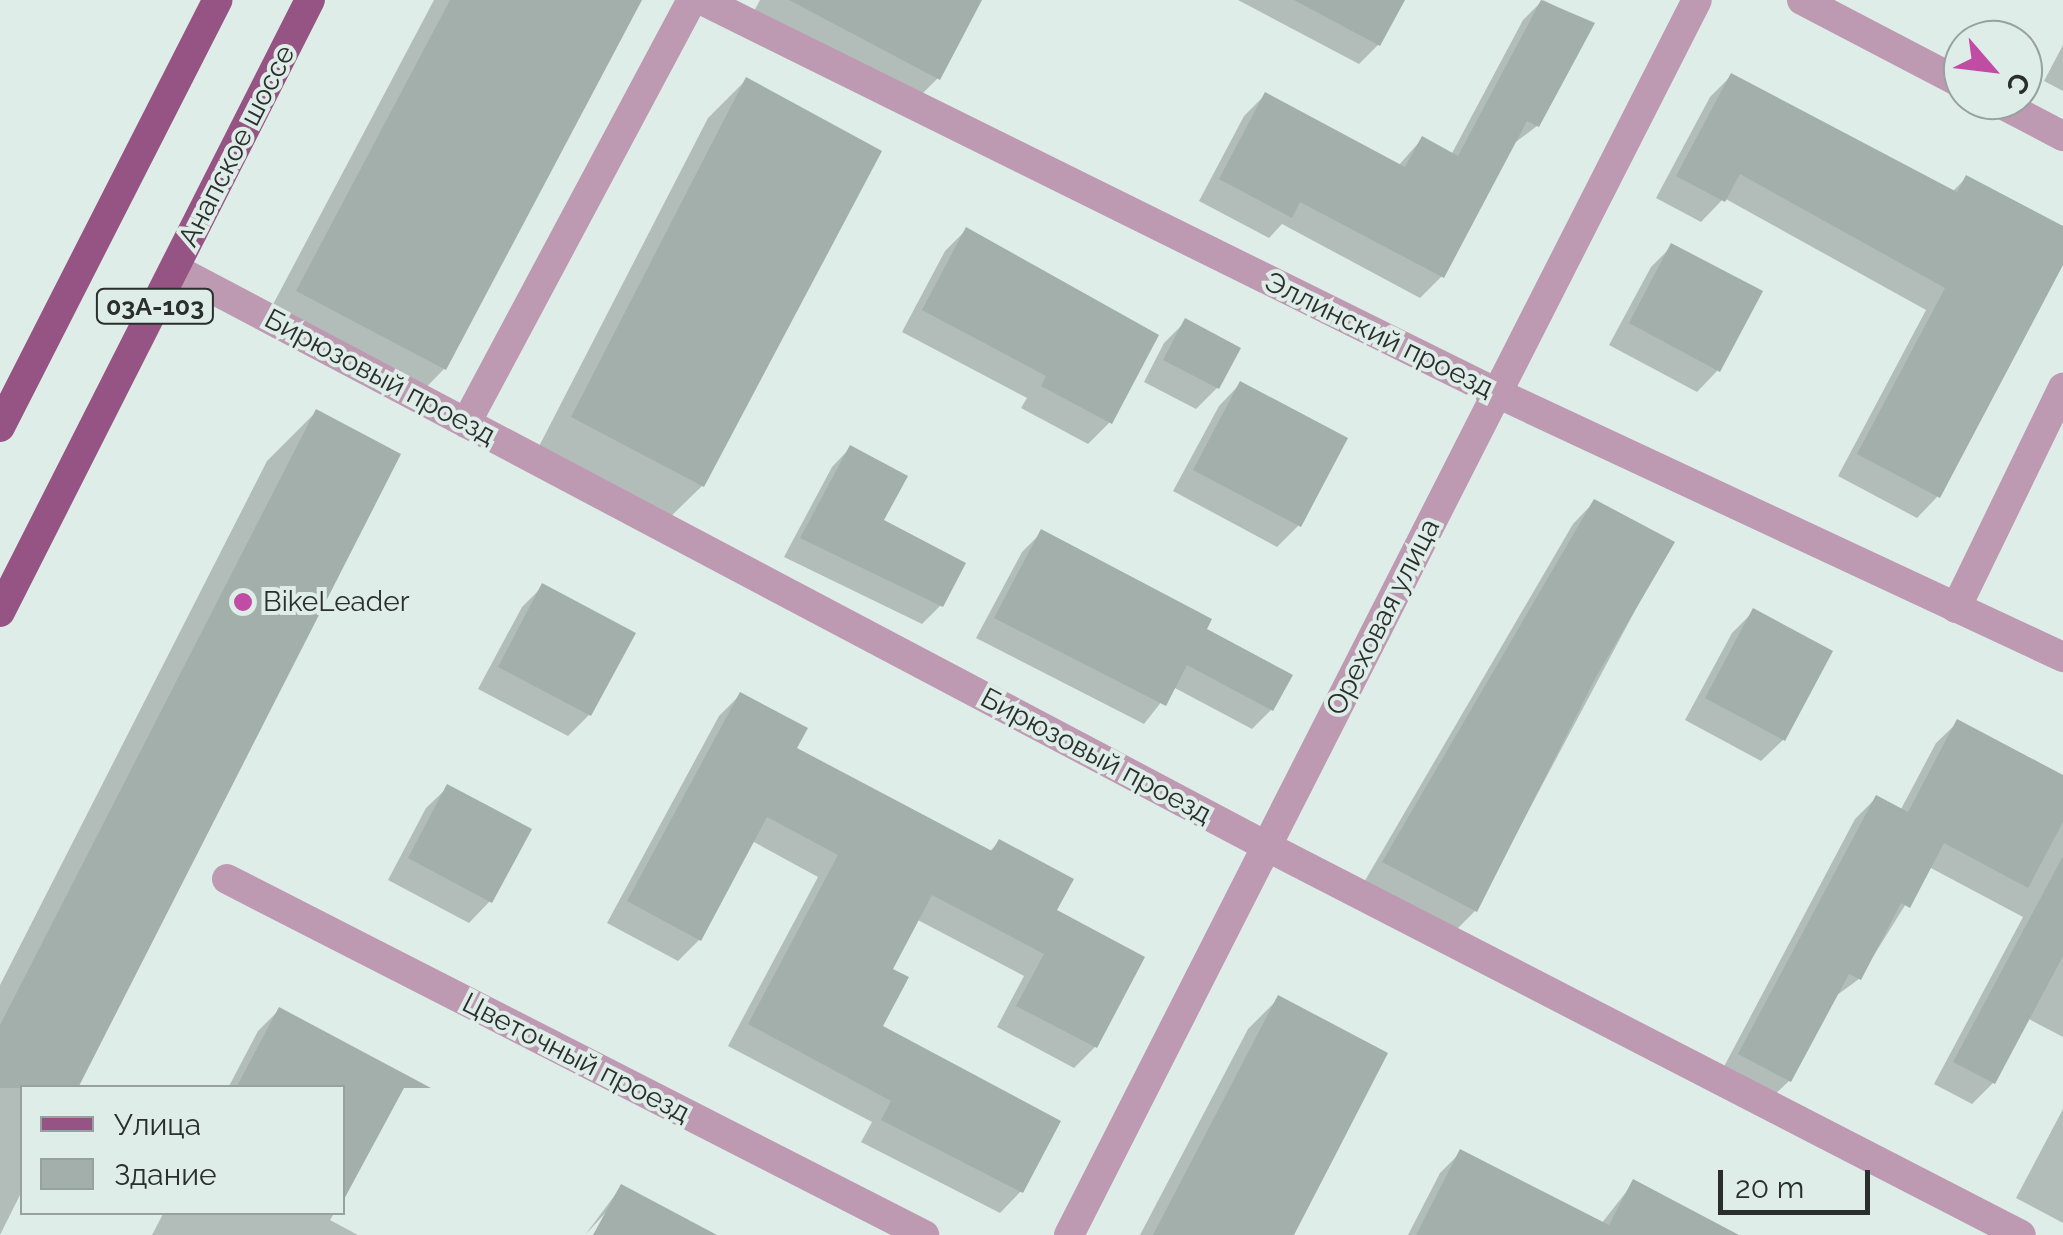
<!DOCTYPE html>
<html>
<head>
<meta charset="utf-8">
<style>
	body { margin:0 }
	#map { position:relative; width:2063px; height:1235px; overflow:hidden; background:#dfede8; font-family:Raleway,sans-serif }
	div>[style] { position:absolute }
	.shadow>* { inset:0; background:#0003 }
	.building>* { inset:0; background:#a2afab }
	.street>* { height:30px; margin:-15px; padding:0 15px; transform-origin:15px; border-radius:15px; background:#be99b2 }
	.primary>* { height:30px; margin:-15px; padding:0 15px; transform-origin:15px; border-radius:15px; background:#955483 }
	.dots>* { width:28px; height:28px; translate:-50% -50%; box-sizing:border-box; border:5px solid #dfede8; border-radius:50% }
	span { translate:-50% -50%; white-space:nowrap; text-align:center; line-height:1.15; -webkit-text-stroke:8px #dfede8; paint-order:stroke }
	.shield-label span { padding:2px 8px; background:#dfede8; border:2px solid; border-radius:8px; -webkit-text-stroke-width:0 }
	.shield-label { font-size:25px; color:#2a2f2d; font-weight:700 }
	.street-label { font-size:28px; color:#2a2f2d }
	.poi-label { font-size:28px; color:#2a2f2d }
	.left { translate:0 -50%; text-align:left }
	.legend { position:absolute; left:20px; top:1085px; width:325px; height:130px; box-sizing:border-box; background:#dfede8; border:2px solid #97a19d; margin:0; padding:12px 18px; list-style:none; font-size:30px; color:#2a2f2d }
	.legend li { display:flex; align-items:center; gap:20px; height:50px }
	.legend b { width:50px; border:2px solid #97a19d }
	.north { position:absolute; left:1943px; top:20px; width:100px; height:100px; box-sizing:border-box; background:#dfede8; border:2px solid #97a19d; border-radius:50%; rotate:118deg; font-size:28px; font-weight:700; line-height:40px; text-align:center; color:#2a2f2d }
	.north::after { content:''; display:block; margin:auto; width:35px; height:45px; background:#c04ca4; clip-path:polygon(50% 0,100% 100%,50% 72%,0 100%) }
	.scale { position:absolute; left:1718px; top:1170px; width:152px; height:45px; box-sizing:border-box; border:5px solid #2a2f2d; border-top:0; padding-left:12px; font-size:30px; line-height:35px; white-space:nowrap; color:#2a2f2d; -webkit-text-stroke:8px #dfede8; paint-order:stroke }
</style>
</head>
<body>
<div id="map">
	<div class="shadow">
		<div style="clip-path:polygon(434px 0,639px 0,444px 369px,407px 407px,260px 329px)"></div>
		<div style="clip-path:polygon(760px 0,979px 0,938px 78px,916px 100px,752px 15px)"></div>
		<div style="clip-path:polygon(1238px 0,1402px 0,1378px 45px,1359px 64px)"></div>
		<div style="clip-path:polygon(1543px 0,1592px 24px,1537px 126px,1512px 145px,1442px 276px,1420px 298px,1282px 224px,1269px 238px,1199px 201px,1244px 116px,1265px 95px,1398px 166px,1422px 139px,1451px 155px,1523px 20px)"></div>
		<div style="clip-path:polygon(2063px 45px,2063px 91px,2044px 81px)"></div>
		<div style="clip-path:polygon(1731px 76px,1952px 192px,1966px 178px,2063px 229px,2063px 260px,1938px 496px,1917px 518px,1838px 476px,1926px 310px,1724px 198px,1701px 222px,1656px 198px,1710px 97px)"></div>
		<div style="clip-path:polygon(746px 80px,879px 152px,702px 486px,663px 524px,534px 456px,708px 118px)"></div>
		<div style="clip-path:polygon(966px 230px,1110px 422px,1088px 444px,1021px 408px,1027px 398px,902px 332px,945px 251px)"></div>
		<div style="clip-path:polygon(1672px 246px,1718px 370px,1697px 392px,1609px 345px,1651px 267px)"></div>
		<div style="clip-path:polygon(1186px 321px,1217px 388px,1196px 409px,1144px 382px,1164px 343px)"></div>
		<div style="clip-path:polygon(1240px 384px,1299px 525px,1277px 547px,1173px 491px,1219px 406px)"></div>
		<div style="clip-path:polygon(316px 412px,22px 1088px,22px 1191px,0 1235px,0 985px,267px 461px)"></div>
		<div style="clip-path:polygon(850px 448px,881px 521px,941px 605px,922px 624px,784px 557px,832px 467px)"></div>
		<div style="clip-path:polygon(1594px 502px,1671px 543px,1475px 911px,1454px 932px,1363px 884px,1573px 524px)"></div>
		<div style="clip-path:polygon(1042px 532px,1271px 710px,1252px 729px,1173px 687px,1144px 724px,976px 638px,1022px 552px)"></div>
		<div style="clip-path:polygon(543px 586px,589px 715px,568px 736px,478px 689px,522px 607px)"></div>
		<div style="clip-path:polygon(1753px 612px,1783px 740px,1761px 761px,1685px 720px,1732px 633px)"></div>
		<div style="clip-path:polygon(740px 695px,794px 749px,989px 852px,999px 842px,1054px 911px,1095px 1047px,1074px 1068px,997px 1027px,1024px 976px,916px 919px,889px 970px,880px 1027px,1021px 1191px,1000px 1213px,861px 1142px,872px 1122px,728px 1046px,818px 877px,752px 841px,699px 940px,678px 961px,607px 923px,719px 716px)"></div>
		<div style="clip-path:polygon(1958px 722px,2063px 778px,2063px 1037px,2027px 1018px,1993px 1083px,1972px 1104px,1934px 1084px,2023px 917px,1929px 867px,1859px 979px,1833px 998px,1789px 1081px,1767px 1102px,1719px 1076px,1855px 819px,1876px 798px,1900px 811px,1936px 743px)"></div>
		<div style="clip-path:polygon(448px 787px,490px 901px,469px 923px,388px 880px,426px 808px)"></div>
		<div style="clip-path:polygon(1278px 999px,1291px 1235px,1140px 1235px,1248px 1029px)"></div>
		<div style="clip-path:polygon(279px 1010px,406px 1077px,342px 1088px,228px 1088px,258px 1031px)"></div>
		<div style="clip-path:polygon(2063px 1109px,2063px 1223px,2016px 1198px)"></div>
		<div style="clip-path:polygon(1461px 1152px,1601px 1224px,1634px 1182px,1698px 1235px,1408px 1235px,1440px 1173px)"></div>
		<div style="clip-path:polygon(621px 1187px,716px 1235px,596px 1235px,610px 1208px,585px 1235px)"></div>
		<div style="clip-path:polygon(164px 1212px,335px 1212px,330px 1220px,358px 1235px,152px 1235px)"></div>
	</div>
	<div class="building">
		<div style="clip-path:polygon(450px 0,642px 0,446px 370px,296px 291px)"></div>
		<div style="clip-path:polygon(789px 0,982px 0,940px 80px)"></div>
		<div style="clip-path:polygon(1294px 0,1405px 0,1380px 46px)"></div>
		<div style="clip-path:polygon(1541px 0,1595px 23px,1539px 127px,1527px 121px,1444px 278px,1300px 202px,1292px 218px,1219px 179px,1265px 92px,1405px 167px,1422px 136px,1458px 156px)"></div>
		<div style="clip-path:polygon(1731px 73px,1957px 192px,1966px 175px,2063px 226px,2063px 265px,1940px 498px,1857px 454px,1945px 288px,1740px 174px,1725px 202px,1676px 176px)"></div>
		<div style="clip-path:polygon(746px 77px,882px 151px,704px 487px,571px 417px)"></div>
		<div style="clip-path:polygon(966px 227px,1159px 335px,1112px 424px,1041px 386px,1046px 376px,922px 310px)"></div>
		<div style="clip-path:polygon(1671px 243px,1763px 291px,1720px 372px,1629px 323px)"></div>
		<div style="clip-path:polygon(1185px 318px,1241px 348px,1219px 389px,1163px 360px)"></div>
		<div style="clip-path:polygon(1240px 381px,1348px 438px,1301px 527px,1193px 470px)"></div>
		<div style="clip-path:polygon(316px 409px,401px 454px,78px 1088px,0 1088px,0 1025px)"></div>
		<div style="clip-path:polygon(850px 445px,908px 476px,884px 520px,966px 563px,943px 607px,800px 538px)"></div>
		<div style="clip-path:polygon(1594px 499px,1675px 542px,1596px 677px,1477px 912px,1382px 862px)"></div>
		<div style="clip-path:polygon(1041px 529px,1212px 619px,1207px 629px,1293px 675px,1273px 711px,1187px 665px,1166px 706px,994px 618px)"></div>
		<div style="clip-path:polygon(542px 583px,636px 633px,591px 716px,498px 667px)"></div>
		<div style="clip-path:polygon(1753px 608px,1833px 651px,1785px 741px,1705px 698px)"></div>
		<div style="clip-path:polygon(740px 692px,808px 728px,797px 748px,992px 851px,999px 839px,1074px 879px,1057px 910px,1145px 957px,1097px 1048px,1016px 1006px,1044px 954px,932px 895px,893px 969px,909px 977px,883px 1026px,1061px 1121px,1023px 1193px,881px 1120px,891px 1101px,748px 1024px,838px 855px,767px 817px,701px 941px,627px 901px)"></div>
		<div style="clip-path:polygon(1957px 719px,2063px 775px,2063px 822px,2028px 888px,1944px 843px,1910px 908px,1901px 903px,1861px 980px,1849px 974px,1791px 1082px,1738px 1054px,1876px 795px,1908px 812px)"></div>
		<div style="clip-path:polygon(447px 784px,532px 829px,492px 903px,408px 858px)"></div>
		<div style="clip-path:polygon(2063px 856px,2063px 956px,1995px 1084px,1953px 1062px)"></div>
		<div style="clip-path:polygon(1278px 995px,1388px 1053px,1338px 1150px,1294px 1235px,1153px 1235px)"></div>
		<div style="clip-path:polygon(279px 1007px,431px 1088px,404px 1088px,342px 1203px,342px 1088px,236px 1088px)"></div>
		<div style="clip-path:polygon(1460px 1149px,1609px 1225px,1633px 1179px,1739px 1235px,1416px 1235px)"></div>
		<div style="clip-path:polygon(621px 1184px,717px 1235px,593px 1235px)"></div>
	</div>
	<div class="street">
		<div style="left:702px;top:0;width:887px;rotate:26.31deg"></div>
		<div style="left:1497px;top:393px;width:625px;rotate:25.01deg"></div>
		<div style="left:1802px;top:0;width:182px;rotate:27.6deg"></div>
		<div style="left:1994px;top:100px;width:78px;rotate:27.6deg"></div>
		<div style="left:175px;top:269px;width:1234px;rotate:27.87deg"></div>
		<div style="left:1266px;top:846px;width:849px;rotate:27.26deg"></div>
		<div style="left:466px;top:423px;width:480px;rotate:-61.9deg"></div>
		<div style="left:1956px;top:608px;width:245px;rotate:-64.1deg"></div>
		<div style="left:227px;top:879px;width:783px;rotate:27.06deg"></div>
		<div style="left:1069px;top:1235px;width:1385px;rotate:-63.05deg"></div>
	</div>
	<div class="primary">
		<div style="left:0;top:427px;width:479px;rotate:-63deg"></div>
		<div style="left:0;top:612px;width:686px;rotate:-63.14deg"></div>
	</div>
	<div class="dots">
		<div style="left:243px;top:602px;background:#c04ca4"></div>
	</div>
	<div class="shield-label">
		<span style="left:155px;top:306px">03А-103</span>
	</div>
	<div class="street-label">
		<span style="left:237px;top:146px;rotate:-63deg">Анапское шоссе</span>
		<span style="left:1379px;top:335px;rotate:26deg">Эллинский проезд</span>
		<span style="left:380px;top:377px;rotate:28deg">Бирюзовый проезд</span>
		<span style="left:1383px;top:617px;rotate:-63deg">Ореховая улица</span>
		<span style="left:1096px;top:756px;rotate:28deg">Бирюзовый проезд</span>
		<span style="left:576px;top:1058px;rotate:27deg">Цветочный проезд</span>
	</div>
	<div class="poi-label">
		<span class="left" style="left:263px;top:602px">BikeLeader</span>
	</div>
	<ul class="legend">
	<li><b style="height:12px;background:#955483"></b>Улица</li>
	<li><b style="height:28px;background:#a2afab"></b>Здание</li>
	</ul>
	<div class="north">С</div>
	<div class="scale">20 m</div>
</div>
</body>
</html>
